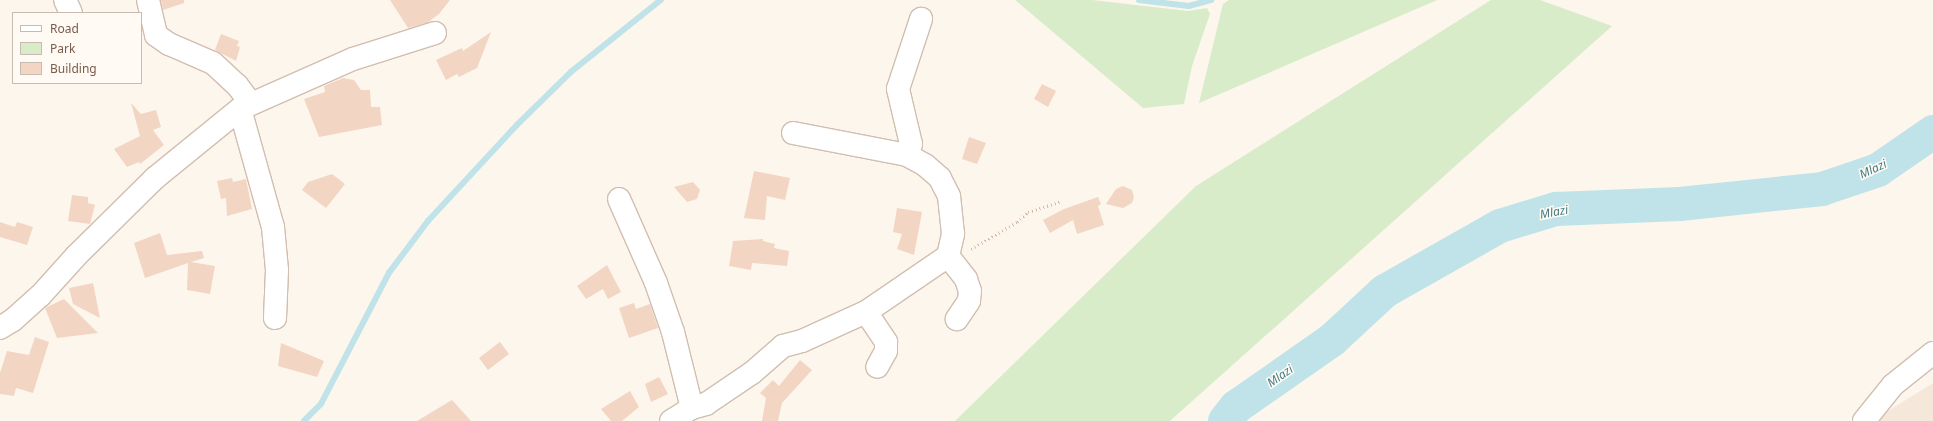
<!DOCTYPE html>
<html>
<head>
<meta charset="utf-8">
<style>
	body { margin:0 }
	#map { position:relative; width:1933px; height:421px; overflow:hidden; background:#fdf6ec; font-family:"Noto Sans",sans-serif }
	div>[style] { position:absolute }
	.residential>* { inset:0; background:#f5e8da }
	.green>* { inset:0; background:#d8ecc9 }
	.stream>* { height:5.5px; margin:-2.75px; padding:0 2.75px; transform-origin:2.75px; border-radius:2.75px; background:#bfe3e8 }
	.river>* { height:34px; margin:-17px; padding:0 17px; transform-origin:17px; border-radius:17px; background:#bfe3e8 }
	.building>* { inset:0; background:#f3d5c3 }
	.path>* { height:2.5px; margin-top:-1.25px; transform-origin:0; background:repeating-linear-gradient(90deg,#d9b8a5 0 1px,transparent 0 4px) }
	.roads { filter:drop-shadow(1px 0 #d1beb0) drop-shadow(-1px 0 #d1beb0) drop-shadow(0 1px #d1beb0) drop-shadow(0 -1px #d1beb0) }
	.minor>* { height:22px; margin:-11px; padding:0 11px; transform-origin:11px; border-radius:11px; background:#fff }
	span { translate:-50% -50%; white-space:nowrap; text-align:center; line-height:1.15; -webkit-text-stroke:3px #fffaf3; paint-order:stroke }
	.water-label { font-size:12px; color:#437c86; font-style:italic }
	.legend { position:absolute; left:12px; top:12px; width:130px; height:72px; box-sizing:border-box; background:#fffaf3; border:1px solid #cabbb1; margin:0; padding:5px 7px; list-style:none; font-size:12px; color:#7a5c4d }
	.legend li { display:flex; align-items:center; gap:8px; height:20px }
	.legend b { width:20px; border:1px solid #cabbb1 }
</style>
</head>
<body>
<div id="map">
	<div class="residential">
		<div style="clip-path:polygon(1933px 383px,1933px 421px,1872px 421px)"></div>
	</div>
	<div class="green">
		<div style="clip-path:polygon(1015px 0,1092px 0,1188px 11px,1207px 8px,1210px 14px,1192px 66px,1184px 104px,1143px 108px)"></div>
		<div style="clip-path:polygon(1229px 0,1437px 0,1199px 103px,1223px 4px)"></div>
		<div style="clip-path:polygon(1491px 0,1540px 0,1612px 26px,1170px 421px,955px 421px,1196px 186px)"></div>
	</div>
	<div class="stream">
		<div style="left:1139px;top:0;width:50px;rotate:6.8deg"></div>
		<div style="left:1189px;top:6px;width:23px;rotate:-15deg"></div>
		<div style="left:304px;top:421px;width:24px;rotate:-45deg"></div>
		<div style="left:321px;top:404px;width:148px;rotate:-62.6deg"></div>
		<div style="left:389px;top:273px;width:65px;rotate:-53.1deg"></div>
		<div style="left:428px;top:221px;width:131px;rotate:-47.2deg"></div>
		<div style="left:517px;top:125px;width:76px;rotate:-44.5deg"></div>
		<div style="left:571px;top:72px;width:115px;rotate:-38.7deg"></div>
	</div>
	<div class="river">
		<div style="left:1225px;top:421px;width:18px;rotate:-52deg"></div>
		<div style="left:1236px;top:407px;width:117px;rotate:-34.9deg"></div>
		<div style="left:1332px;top:340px;width:72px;rotate:-42.8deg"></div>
		<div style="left:1385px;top:291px;width:132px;rotate:-29.5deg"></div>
		<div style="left:1500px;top:226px;width:59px;rotate:-16.9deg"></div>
		<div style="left:1556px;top:209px;width:124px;rotate:-2.3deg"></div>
		<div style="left:1680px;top:204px;width:143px;rotate:-6deg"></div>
		<div style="left:1822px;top:189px;width:59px;rotate:-18.7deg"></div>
		<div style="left:1878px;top:170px;width:67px;rotate:-34.6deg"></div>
	</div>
	<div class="building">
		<div style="clip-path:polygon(161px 0,184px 0,184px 3px,163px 10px)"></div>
		<div style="clip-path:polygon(390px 0,450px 0,439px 14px,427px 23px,408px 28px)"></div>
		<div style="clip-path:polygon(491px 32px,477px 68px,459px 77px,457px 74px,446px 80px,436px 60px,462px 48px,463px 51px)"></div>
		<div style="clip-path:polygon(221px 34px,239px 41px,237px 46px,240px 47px,236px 61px,215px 50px)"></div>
		<div style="clip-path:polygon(343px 78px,354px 80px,361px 90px,370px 90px,371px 107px,380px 107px,382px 125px,319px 137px,304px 99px,325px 92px,324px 86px)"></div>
		<div style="clip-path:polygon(1042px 84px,1056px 91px,1048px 107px,1034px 99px)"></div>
		<div style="clip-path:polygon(131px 103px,141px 114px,156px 110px,161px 127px,153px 130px,164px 145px,140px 164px,139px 162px,127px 167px,114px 149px,140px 136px)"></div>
		<div style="clip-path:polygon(969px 137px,986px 143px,977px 164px,962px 159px)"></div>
		<div style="clip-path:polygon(754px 171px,790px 178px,785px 200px,767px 196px,765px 220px,744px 218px)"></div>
		<div style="clip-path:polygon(332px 174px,345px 184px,326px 208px,302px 190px,308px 182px)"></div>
		<div style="clip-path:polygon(232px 178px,233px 182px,246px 179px,252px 209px,227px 216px,226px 198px,221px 199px,217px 181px)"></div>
		<div style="clip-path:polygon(693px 182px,700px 190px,697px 199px,687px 202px,674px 187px)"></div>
		<div style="clip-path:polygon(1123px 186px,1132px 190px,1134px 197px,1132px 203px,1123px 208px,1106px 204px,1116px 189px)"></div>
		<div style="clip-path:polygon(72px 195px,88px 197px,88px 203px,95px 205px,90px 224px,68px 221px)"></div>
		<div style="clip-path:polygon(1098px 197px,1101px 204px,1098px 206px,1104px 225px,1077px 234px,1073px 220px,1050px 233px,1043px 220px,1064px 209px)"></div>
		<div style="clip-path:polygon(897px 208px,922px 212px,914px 255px,897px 249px,902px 234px,893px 232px)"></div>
		<div style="clip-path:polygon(0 222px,15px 227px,17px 222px,33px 227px,27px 245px,0 237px)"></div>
		<div style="clip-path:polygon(160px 233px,167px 255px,202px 251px,204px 258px,191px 262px,215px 266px,210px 294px,187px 290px,188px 263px,145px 278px,134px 243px)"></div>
		<div style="clip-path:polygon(763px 239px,763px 241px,775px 244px,774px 248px,789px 251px,787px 266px,752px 263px,751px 270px,729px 266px,733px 241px)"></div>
		<div style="clip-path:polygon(607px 265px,621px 292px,608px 299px,603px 289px,586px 299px,577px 286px)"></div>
		<div style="clip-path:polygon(93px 283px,100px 318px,73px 304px,69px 288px)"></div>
		<div style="clip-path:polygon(64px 299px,98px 333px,57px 338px,45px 308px)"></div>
		<div style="clip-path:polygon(634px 303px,636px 309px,650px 304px,658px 328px,629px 338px,619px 308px)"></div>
		<div style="clip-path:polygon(35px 337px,49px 342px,33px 393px,16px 388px,14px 396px,0 394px,0 373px,7px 351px,29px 355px)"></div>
		<div style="clip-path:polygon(500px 342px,509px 354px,488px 370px,479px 358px)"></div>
		<div style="clip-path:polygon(281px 343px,324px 361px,317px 377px,278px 366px)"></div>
		<div style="clip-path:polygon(800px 360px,812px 370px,782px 403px,778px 421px,762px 421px,766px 398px,760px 393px,773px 380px,779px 386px)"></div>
		<div style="clip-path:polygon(659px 377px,668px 394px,651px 402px,645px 384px)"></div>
		<div style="clip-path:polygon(630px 391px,639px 407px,622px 421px,611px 421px,601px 409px)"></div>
		<div style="clip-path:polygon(452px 400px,471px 421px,417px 421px)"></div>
	</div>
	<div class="path">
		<div style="left:971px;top:249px;width:53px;rotate:-30.4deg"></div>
		<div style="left:1017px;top:222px;width:15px;rotate:-42deg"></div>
		<div style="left:1028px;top:212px;width:33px;rotate:-18deg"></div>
	</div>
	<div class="roads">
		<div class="minor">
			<div style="left:65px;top:0;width:14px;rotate:65deg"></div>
			<div style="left:148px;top:0;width:36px;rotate:77deg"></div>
			<div style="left:156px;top:35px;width:16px;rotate:35deg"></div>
			<div style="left:169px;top:44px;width:48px;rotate:23.4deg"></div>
			<div style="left:213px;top:63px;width:33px;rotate:43deg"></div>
			<div style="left:237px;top:85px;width:21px;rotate:53deg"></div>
			<div style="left:240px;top:109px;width:123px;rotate:74.4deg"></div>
			<div style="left:273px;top:227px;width:43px;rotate:84.7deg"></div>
			<div style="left:277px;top:270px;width:48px;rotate:92.4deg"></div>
			<div style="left:907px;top:155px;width:12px;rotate:-70deg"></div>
			<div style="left:911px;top:144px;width:57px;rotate:-103.3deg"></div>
			<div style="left:898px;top:89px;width:74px;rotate:-71.8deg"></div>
			<div style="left:619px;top:199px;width:92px;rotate:66.2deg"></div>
			<div style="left:656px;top:283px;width:52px;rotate:70.9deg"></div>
			<div style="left:673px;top:332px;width:78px;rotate:76deg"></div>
			<div style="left:948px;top:256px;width:29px;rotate:52deg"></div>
			<div style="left:966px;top:279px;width:13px;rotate:72deg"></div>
			<div style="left:970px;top:291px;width:10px;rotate:96deg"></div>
			<div style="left:969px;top:301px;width:22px;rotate:124deg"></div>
			<div style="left:866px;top:312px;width:36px;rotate:56deg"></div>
			<div style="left:886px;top:342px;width:9px;rotate:90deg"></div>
			<div style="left:886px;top:351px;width:18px;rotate:119deg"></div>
			<div style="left:0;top:328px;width:15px;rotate:-32deg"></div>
			<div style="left:13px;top:320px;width:36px;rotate:-42deg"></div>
			<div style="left:40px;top:296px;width:55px;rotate:-47.9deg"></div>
			<div style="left:77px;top:255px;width:110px;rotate:-44.6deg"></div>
			<div style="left:155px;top:178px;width:109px;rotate:-39.1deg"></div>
			<div style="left:240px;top:109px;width:124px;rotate:-23.9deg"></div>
			<div style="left:353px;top:59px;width:86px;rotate:-17.6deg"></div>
			<div style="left:671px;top:421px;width:25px;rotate:-32deg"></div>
			<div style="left:692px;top:408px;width:15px;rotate:-16deg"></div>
			<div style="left:706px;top:404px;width:55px;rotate:-34deg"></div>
			<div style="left:752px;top:373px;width:41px;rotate:-41.1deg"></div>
			<div style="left:783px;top:346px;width:20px;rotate:-15deg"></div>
			<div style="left:802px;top:341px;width:70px;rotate:-24.4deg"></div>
			<div style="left:866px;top:312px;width:99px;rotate:-34.3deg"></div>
			<div style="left:948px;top:256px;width:23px;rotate:-77deg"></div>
			<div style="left:953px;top:234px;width:38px;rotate:-96deg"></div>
			<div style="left:949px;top:196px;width:20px;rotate:-117deg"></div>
			<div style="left:940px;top:178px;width:20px;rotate:-139deg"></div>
			<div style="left:925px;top:165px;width:21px;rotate:-151deg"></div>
			<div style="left:907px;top:155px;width:116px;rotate:-169.1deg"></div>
			<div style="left:1864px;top:421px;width:46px;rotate:-51.1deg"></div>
			<div style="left:1893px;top:385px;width:51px;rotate:-38.7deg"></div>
		</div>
	</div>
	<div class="water-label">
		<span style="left:1873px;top:169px;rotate:-25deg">Mlazi</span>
		<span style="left:1554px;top:212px;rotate:-11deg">Mlazi</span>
		<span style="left:1280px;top:376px;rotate:-35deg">Mlazi</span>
	</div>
	<ul class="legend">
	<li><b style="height:5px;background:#fff"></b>Road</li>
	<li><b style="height:11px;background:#d8ecc9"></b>Park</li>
	<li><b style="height:11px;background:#f3d5c3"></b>Building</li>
	</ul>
</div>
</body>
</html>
